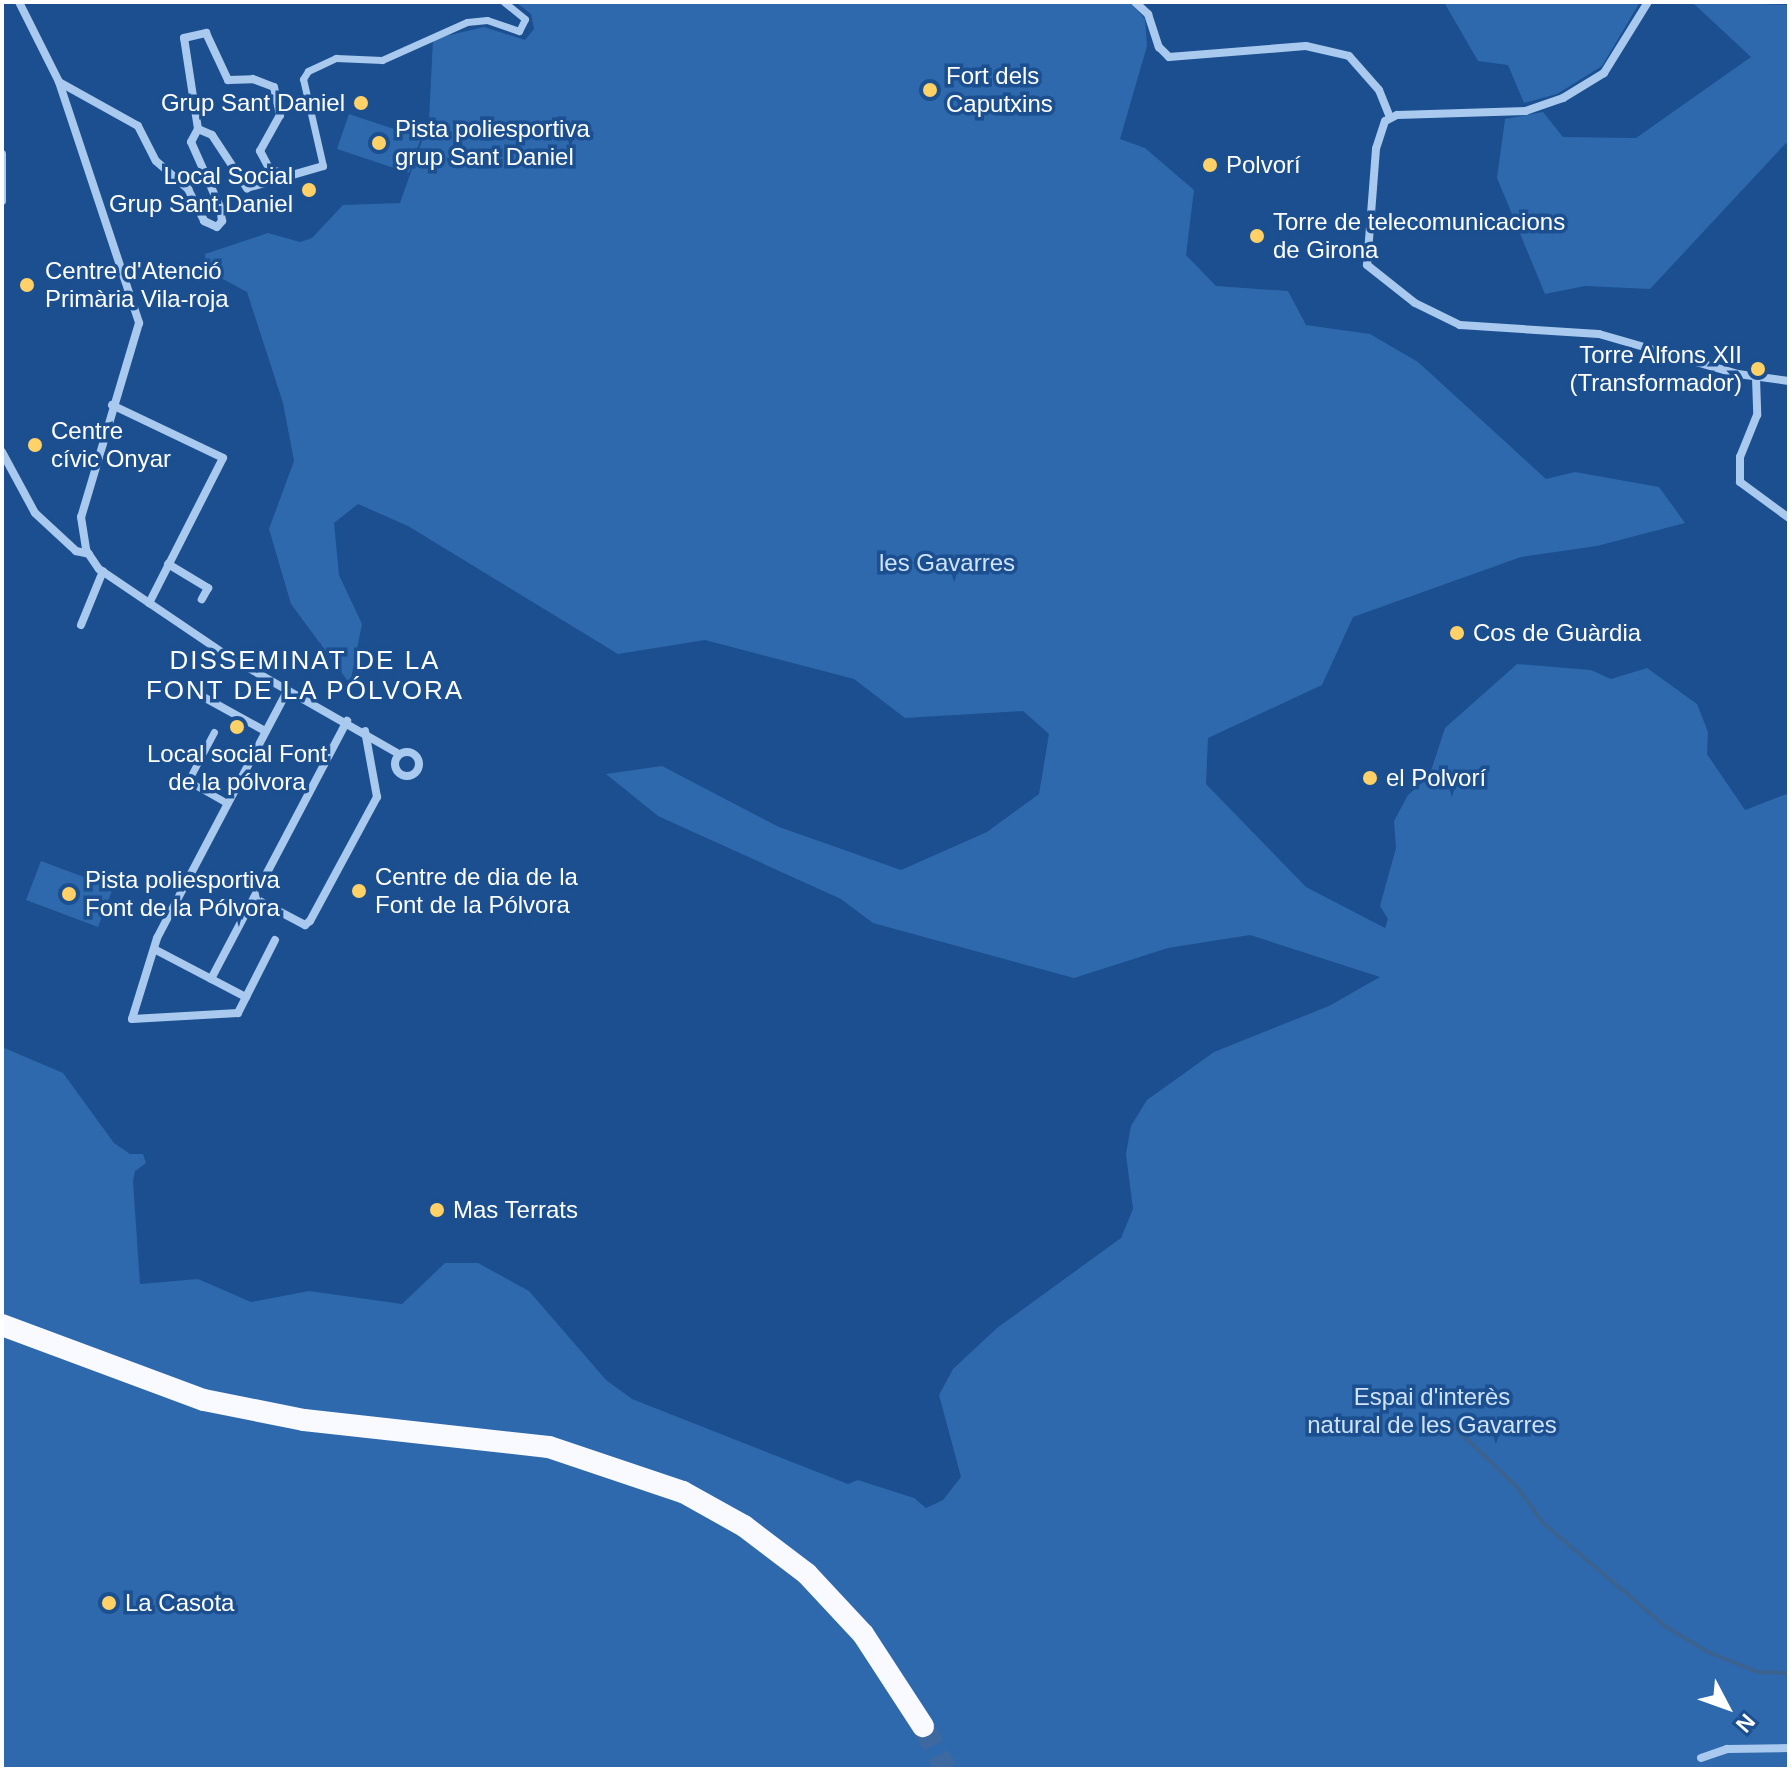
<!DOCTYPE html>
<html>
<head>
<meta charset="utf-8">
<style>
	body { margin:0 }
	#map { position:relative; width:1791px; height:1771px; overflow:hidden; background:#1b4f8f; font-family:Helvetica,sans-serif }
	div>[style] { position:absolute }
	.green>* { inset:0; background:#2e69ad }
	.stream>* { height:4px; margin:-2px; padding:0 2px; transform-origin:2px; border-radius:2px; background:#3c6290 }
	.trunk-tunnel>* { height:22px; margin-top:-11px; transform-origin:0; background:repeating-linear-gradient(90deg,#3d69a0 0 22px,transparent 0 33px) }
	.pedestrian>* { height:7px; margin:-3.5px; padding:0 3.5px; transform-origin:3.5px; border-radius:3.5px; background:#a9c9ee }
	.minor>* { height:8px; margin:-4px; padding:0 4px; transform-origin:4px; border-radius:4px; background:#a9c9ee }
	.minor>.ring { margin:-4px; padding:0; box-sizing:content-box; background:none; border:8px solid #a9c9ee; border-radius:50% }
	.trunk>* { height:22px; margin:-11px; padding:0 11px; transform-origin:11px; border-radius:11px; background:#f8faff }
	.dots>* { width:22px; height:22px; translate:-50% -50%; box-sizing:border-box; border:4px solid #1b4f8f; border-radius:50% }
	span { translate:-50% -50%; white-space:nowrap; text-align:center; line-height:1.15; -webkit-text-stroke:7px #1b4f8f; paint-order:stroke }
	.poi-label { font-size:24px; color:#fff }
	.left { translate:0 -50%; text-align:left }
	.right { translate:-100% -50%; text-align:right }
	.park-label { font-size:24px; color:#cfe3fa }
	.neighbourhood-label { font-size:26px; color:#fff; letter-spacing:2px }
	.frame { position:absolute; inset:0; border:4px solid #fff; pointer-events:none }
	.north { position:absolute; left:1687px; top:1667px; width:80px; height:80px; -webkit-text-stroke:6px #1b4f8f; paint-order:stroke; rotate:131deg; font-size:22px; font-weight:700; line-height:32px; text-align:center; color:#fff }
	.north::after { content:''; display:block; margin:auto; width:28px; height:36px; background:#fff; clip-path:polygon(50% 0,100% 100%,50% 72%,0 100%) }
</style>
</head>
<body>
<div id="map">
	<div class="green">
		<div style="clip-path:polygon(516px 2px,1130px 2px,1145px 19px,1147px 46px,1120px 139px,1145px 148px,1194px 190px,1186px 255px,1216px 286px,1288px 291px,1306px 325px,1370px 334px,1418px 362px,1546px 479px,1575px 472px,1659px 487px,1685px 523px,1597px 546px,1521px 557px,1353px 617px,1322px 685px,1208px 738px,1206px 784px,1306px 887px,1385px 928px,1388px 919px,1380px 906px,1396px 848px,1394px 821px,1408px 795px,1429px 777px,1445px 728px,1517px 664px,1591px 670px,1611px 679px,1647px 668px,1697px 704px,1708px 732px,1707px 754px,1745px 810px,1789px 793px,1789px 1769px,2px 1769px,2px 1047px,63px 1073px,114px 1143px,130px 1154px,143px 1154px,146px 1163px,135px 1171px,133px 1181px,140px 1284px,198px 1279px,251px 1302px,309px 1291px,402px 1304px,445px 1263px,478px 1263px,529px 1291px,606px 1380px,632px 1399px,848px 1484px,858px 1480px,914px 1498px,926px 1508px,943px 1500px,961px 1477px,939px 1395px,953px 1369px,997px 1328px,1121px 1238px,1133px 1209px,1126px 1154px,1131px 1126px,1147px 1100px,1214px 1052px,1329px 1006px,1380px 977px,1250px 935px,1168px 948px,1074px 978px,873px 923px,841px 899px,658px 816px,606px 774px,662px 766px,779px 827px,901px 870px,987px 832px,1039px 794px,1049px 734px,1023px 711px,905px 718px,854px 679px,705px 640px,618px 654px,408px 526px,358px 504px,334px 523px,339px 575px,362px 624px,350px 684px,291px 604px,269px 529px,294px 461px,283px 403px,247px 292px,206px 270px,205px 254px,268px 233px,300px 242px,312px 238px,343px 205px,400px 203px,429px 121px,433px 39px,484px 27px,525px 40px,534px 29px,531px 14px)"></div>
		<div style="clip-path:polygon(1444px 2px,1640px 2px,1602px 66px,1557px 94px,1524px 103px,1508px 65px,1478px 61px)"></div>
		<div style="clip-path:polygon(1692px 2px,1789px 5px,1789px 146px,1786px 143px,1650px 289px,1585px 286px,1545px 294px,1497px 178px,1505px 119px,1543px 112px,1563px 137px,1636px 138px,1751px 57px)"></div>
		<div style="clip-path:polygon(349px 114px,421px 138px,409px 173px,337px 149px)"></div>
		<div style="clip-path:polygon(41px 861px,113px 888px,98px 927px,26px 900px)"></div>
	</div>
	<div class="stream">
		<div style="left:1450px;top:1423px;width:93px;rotate:43.7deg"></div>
		<div style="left:1517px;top:1487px;width:44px;rotate:54.2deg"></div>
		<div style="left:1543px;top:1523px;width:160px;rotate:40.2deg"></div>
		<div style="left:1665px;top:1626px;width:50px;rotate:31.2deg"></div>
		<div style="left:1708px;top:1652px;width:54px;rotate:21.8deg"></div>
		<div style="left:1758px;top:1672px;width:31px;rotate:2deg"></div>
	</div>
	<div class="trunk-tunnel">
		<div style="left:923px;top:1726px;width:49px;rotate:61.9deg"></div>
	</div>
	<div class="pedestrian">
		<div style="left:323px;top:166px;width:89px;rotate:-102.9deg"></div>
		<div style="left:303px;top:79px;width:9px;rotate:-58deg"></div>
		<div style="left:308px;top:71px;width:31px;rotate:-25deg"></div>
		<div style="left:336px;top:58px;width:46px;rotate:2.5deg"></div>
		<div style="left:382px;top:60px;width:93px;rotate:-24.1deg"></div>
		<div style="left:467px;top:22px;width:20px;rotate:-6deg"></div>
		<div style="left:487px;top:20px;width:34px;rotate:19deg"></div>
		<div style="left:519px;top:31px;width:13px;rotate:-63deg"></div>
		<div style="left:525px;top:19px;width:27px;rotate:-141deg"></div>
		<div style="left:214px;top:732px;width:55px;rotate:118deg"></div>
		<div style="left:188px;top:781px;width:45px;rotate:29.4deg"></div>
	</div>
	<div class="minor">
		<div style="left:19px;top:2px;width:89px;rotate:63.4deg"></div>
		<div style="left:59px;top:82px;width:254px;rotate:71.6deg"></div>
		<div style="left:139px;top:323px;width:202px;rotate:106.6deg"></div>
		<div style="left:81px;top:517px;width:33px;rotate:81deg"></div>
		<div style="left:86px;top:550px;width:23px;rotate:56deg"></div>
		<div style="left:99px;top:569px;width:153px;rotate:34.1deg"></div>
		<div style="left:226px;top:655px;width:199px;rotate:29.8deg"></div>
		<div style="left:1135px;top:2px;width:18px;rotate:43deg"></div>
		<div style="left:1148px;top:14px;width:35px;rotate:72deg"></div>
		<div style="left:1159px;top:47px;width:14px;rotate:45deg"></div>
		<div style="left:1169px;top:57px;width:137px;rotate:-4.6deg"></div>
		<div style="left:1306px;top:46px;width:44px;rotate:13.1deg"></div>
		<div style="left:1349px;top:56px;width:45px;rotate:48.6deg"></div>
		<div style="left:1379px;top:90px;width:29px;rotate:68deg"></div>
		<div style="left:1648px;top:2px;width:84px;rotate:121.8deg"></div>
		<div style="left:1604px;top:73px;width:48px;rotate:148.6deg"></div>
		<div style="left:1563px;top:98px;width:39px;rotate:161deg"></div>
		<div style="left:1526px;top:111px;width:129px;rotate:178.2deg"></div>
		<div style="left:1397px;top:115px;width:13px;rotate:153deg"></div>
		<div style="left:1385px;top:121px;width:29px;rotate:108deg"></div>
		<div style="left:1376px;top:149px;width:116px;rotate:94.4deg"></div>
		<div style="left:1367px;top:265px;width:61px;rotate:38.4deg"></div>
		<div style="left:1415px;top:303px;width:50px;rotate:26.1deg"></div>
		<div style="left:1460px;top:325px;width:139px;rotate:3.7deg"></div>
		<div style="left:1599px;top:334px;width:145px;rotate:16.1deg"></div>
		<div style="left:1738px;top:374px;width:51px;rotate:7.8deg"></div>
		<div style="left:59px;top:82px;width:90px;rotate:29.1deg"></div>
		<div style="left:138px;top:126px;width:39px;rotate:63deg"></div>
		<div style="left:156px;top:161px;width:43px;rotate:41.2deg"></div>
		<div style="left:188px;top:189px;width:36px;rotate:63deg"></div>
		<div style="left:204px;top:221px;width:14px;rotate:25deg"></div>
		<div style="left:217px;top:227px;width:8px;rotate:-50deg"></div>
		<div style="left:222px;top:221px;width:14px;rotate:-98deg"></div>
		<div style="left:220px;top:207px;width:71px;rotate:-114deg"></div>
		<div style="left:191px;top:142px;width:15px;rotate:-62deg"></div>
		<div style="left:198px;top:129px;width:92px;rotate:-98.7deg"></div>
		<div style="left:184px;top:38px;width:23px;rotate:-13deg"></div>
		<div style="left:206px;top:33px;width:52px;rotate:64.9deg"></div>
		<div style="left:228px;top:80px;width:25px;rotate:-2deg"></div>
		<div style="left:253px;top:79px;width:22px;rotate:21deg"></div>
		<div style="left:274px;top:87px;width:29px;rotate:78deg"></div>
		<div style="left:280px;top:115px;width:41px;rotate:119.1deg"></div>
		<div style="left:260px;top:151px;width:21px;rotate:62deg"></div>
		<div style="left:270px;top:170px;width:22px;rotate:13deg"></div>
		<div style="left:198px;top:129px;width:15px;rotate:23deg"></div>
		<div style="left:212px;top:135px;width:64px;rotate:56.6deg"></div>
		<div style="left:247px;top:188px;width:79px;rotate:-16.1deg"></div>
		<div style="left:2px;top:154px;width:47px;rotate:90deg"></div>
		<div style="left:1756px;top:378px;width:37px;rotate:88deg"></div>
		<div style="left:1757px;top:415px;width:45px;rotate:112deg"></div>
		<div style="left:1740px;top:457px;width:25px;rotate:90deg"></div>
		<div style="left:1740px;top:482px;width:61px;rotate:36.3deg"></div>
		<div style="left:112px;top:405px;width:123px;rotate:25.5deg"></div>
		<div style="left:223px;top:458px;width:163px;rotate:117deg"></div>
		<div style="left:2px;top:452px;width:69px;rotate:61.6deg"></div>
		<div style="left:35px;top:513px;width:56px;rotate:42.8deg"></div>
		<div style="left:76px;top:551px;width:13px;rotate:13deg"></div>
		<div style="left:168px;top:564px;width:47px;rotate:31deg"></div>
		<div style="left:208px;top:588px;width:13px;rotate:119deg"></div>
		<div style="left:81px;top:625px;width:58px;rotate:-67.8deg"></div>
		<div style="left:198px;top:694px;width:77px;rotate:28.9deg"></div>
		<div class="ring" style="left:395px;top:752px;width:16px;height:16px"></div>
		<div style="left:254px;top:898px;width:58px;rotate:27.9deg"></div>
		<div style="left:305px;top:925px;width:6px;rotate:-39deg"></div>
		<div style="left:310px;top:921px;width:141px;rotate:-61.6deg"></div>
		<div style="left:377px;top:797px;width:67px;rotate:-100.3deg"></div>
		<div style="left:275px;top:940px;width:82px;rotate:116.9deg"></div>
		<div style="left:238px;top:1013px;width:106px;rotate:176.8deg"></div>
		<div style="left:132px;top:1019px;width:85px;rotate:-72.8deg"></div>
		<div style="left:157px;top:938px;width:280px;rotate:-62.2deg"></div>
		<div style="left:154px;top:949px;width:104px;rotate:27.6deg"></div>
		<div style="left:211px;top:979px;width:292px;rotate:-62.2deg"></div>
		<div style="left:1701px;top:1758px;width:28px;rotate:-19deg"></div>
		<div style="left:1727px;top:1749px;width:62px;rotate:-0.9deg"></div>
	</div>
	<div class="trunk">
		<div style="left:2px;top:1325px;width:215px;rotate:20.4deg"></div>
		<div style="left:204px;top:1400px;width:102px;rotate:11.3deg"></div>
		<div style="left:304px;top:1420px;width:246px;rotate:6.3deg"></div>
		<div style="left:549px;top:1447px;width:141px;rotate:18.6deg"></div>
		<div style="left:683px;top:1492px;width:70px;rotate:29.1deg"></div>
		<div style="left:744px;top:1526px;width:79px;rotate:37.3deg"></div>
		<div style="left:807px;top:1574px;width:82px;rotate:47deg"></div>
		<div style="left:863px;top:1634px;width:110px;rotate:56.9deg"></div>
	</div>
	<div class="dots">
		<div style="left:930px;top:90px;background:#ffd166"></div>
		<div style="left:361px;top:103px;background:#ffd166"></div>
		<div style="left:379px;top:143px;background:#ffd166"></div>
		<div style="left:1210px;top:165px;background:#ffd166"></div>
		<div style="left:309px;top:190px;background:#ffd166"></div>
		<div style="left:1257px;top:236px;background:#ffd166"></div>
		<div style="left:27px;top:285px;background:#ffd166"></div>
		<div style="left:1758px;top:369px;background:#ffd166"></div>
		<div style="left:35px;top:445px;background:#ffd166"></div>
		<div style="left:1457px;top:633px;background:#ffd166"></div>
		<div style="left:237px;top:727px;background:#ffd166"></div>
		<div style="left:1370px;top:778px;background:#ffd166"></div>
		<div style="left:359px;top:891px;background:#ffd166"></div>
		<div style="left:69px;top:894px;background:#ffd166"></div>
		<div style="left:437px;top:1210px;background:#ffd166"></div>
		<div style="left:109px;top:1603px;background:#ffd166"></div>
	</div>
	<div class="poi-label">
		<span class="left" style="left:946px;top:90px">Fort dels<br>Caputxins</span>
		<span class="right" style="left:345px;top:103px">Grup Sant Daniel</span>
		<span class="left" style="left:395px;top:143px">Pista poliesportiva<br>grup Sant Daniel</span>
		<span class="left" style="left:1226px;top:165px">Polvorí</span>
		<span class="right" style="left:293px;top:190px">Local Social<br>Grup Sant Daniel</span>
		<span class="left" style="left:1273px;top:236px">Torre de telecomunicacions<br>de Girona</span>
		<span class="left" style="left:45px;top:285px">Centre d'Atenció<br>Primària Vila-roja</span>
		<span class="right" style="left:1742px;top:369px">Torre Alfons XII<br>(Transformador)</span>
		<span class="left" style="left:51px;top:445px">Centre<br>cívic Onyar</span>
		<span class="left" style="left:1473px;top:633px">Cos de Guàrdia</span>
		<span style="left:237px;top:768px">Local social Font<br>de la pólvora</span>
		<span class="left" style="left:1386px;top:778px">el Polvorí</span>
		<span class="left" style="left:375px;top:891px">Centre de dia de la<br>Font de la Pólvora</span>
		<span class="left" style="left:85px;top:894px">Pista poliesportiva<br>Font de la Pólvora</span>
		<span class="left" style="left:453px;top:1210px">Mas Terrats</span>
		<span class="left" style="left:125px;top:1603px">La Casota</span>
	</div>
	<div class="park-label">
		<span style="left:947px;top:563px">les Gavarres</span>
		<span style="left:1432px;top:1411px">Espai d'interès<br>natural de les Gavarres</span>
	</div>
	<div class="neighbourhood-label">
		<span style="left:305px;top:676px">DISSEMINAT DE LA<br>FONT DE LA PÓLVORA</span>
	</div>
	<div class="frame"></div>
	<div class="north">N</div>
</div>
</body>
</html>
